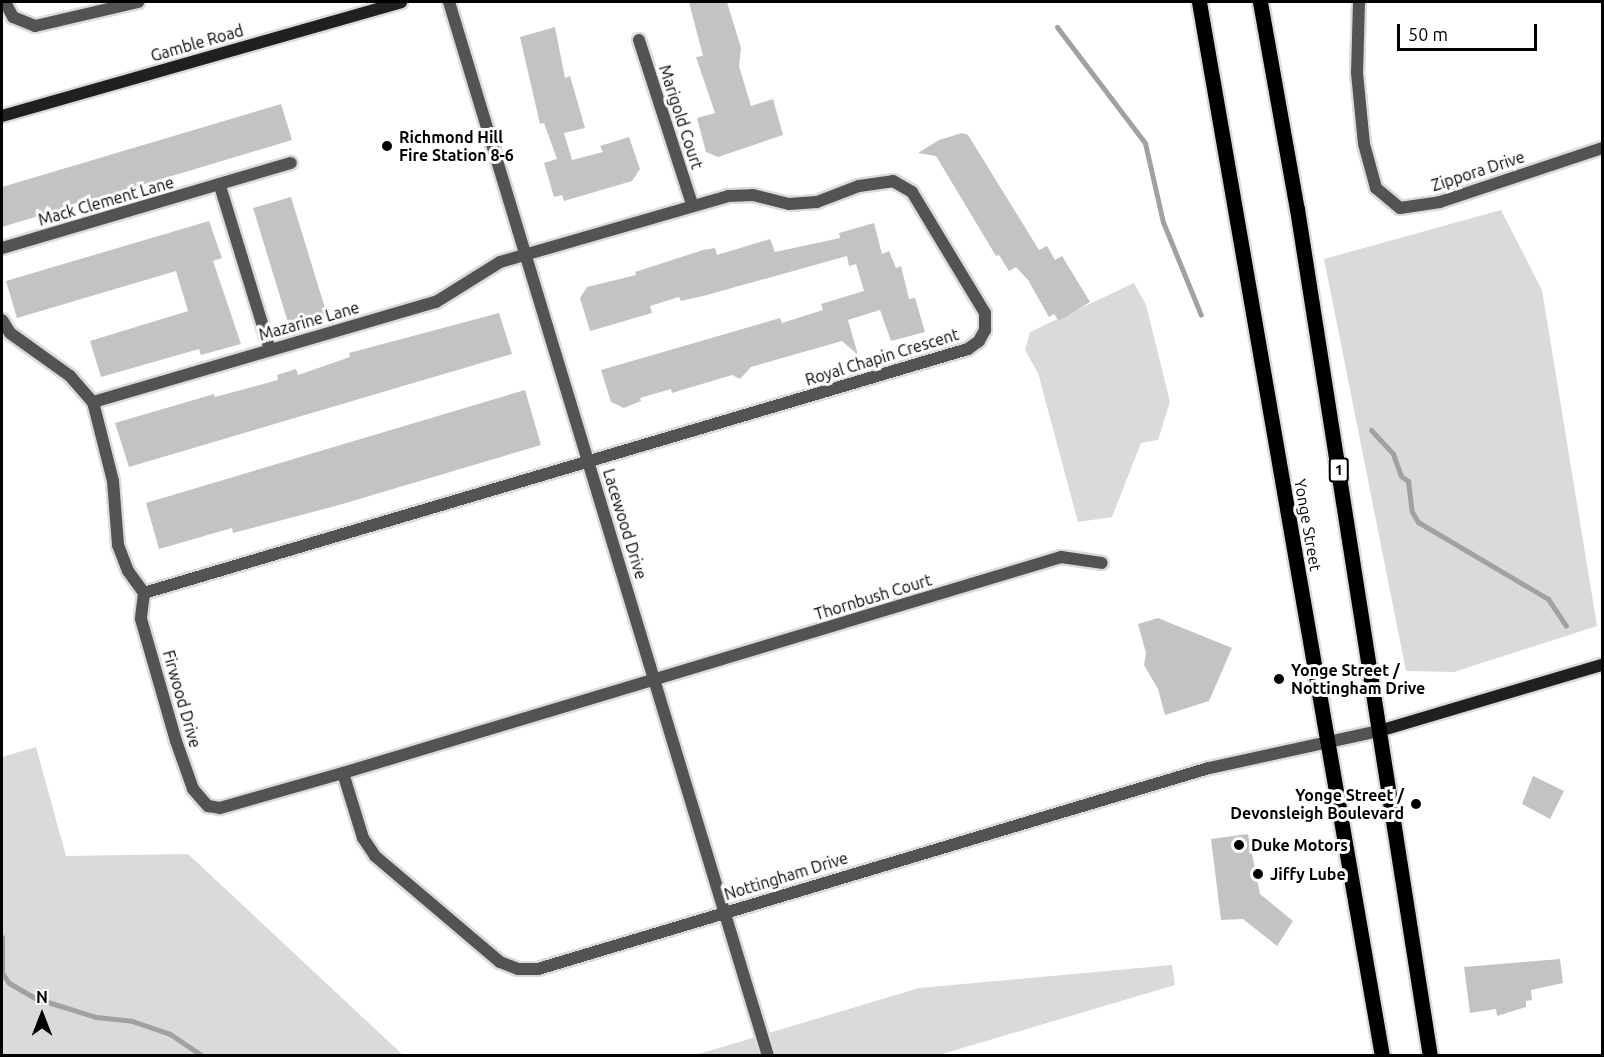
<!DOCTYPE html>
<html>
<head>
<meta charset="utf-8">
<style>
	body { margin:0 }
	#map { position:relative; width:1604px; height:1057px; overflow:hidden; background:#fff; font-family:Ubuntu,sans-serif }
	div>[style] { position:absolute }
	.green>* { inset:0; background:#dadada }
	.stream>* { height:5px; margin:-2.5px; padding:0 2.5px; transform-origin:2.5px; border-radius:2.5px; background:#a1a1a1 }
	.building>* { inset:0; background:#c3c3c3 }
	.roads { filter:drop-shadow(2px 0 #dbdbdb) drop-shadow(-2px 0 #dbdbdb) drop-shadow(0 2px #dbdbdb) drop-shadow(0 -2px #dbdbdb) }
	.street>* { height:12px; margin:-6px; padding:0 6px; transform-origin:6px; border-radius:6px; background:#535353 }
	.secondary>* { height:12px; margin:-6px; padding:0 6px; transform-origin:6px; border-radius:6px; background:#202020 }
	.primary>* { height:15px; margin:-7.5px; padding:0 7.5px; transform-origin:7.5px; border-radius:7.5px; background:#000 }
	.dots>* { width:16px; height:16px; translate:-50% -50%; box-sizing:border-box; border:3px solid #fff; border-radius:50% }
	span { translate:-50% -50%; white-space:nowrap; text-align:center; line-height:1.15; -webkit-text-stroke:6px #fff; paint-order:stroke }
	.shield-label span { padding:2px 4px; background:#fff; border:2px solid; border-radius:4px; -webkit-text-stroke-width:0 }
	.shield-label { font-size:15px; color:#000; font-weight:700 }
	.street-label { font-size:16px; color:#000 }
	.poi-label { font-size:16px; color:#000; font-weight:700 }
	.left { translate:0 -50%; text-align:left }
	.right { translate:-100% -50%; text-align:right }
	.frame { position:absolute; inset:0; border:3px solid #000; pointer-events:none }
	.north { position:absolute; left:12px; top:985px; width:60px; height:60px; -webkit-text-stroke:4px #fff; paint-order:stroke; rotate:0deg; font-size:16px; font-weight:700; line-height:24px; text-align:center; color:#000 }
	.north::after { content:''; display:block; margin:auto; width:21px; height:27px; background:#000; clip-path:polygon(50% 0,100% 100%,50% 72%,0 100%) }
	.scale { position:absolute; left:1397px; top:24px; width:140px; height:27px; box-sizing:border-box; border:3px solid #000; border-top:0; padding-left:8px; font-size:18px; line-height:21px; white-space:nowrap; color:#000; -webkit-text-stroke:4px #fff; paint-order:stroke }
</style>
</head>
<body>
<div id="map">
	<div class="green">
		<div style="clip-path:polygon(1501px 210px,1542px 290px,1597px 626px,1454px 672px,1406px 671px,1324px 259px)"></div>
		<div style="clip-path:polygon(1134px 283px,1146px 305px,1170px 402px,1158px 440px,1141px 443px,1112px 517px,1078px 522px,1038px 373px,1025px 350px,1030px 332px)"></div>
		<div style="clip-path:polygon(36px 747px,66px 856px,188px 854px,403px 1055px,2px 1055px,2px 757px)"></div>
		<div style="clip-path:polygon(1172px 965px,1175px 985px,939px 1055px,692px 1056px,919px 988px)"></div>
	</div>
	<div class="stream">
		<div style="left:1057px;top:27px;width:146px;rotate:52.8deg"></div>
		<div style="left:1145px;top:143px;width:81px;rotate:77.2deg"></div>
		<div style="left:1163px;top:222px;width:100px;rotate:67.8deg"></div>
		<div style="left:1371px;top:430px;width:33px;rotate:47deg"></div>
		<div style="left:1393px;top:454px;width:23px;rotate:70deg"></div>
		<div style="left:1401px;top:476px;width:9px;rotate:36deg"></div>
		<div style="left:1408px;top:481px;width:31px;rotate:83deg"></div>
		<div style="left:1412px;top:512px;width:12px;rotate:59deg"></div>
		<div style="left:1418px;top:522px;width:151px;rotate:30.6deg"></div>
		<div style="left:1548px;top:599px;width:32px;rotate:56deg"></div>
		<div style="left:2px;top:937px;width:36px;rotate:90deg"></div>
		<div style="left:2px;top:973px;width:12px;rotate:55deg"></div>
		<div style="left:9px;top:983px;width:30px;rotate:30deg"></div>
		<div style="left:35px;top:998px;width:64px;rotate:17.3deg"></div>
		<div style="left:96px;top:1017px;width:36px;rotate:6deg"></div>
		<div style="left:132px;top:1021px;width:40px;rotate:18.9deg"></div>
		<div style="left:170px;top:1034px;width:40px;rotate:34deg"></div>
	</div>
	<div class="building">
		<div style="clip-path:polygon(689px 2px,727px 2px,741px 48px,739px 66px,751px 106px,773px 99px,783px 135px,718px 157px,706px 152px,697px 118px,715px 113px,696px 57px,703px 56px)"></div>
		<div style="clip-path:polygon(555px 27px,565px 78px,570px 76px,585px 128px,564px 133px,572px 160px,603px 152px,600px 146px,629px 137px,640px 169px,632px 181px,564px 201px,562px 195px,554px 197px,544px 163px,557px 159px,544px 123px,540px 124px,520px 37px)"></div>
		<div style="clip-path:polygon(281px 104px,292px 140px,2px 227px,2px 187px)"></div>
		<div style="clip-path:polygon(962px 133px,968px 135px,1039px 250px,1047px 246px,1055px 260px,1062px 256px,1090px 302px,1059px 321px,1054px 314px,1049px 317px,1028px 280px,1016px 267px,1009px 271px,999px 255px,996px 256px,936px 156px,918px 153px,939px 140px)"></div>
		<div style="clip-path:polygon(291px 197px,328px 318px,290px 329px,253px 208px)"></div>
		<div style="clip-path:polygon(209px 221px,222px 258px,213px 261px,241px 344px,201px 355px,199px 349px,101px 377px,90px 341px,188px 311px,176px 271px,17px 318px,6px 281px)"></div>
		<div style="clip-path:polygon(874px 223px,882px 254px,889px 251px,896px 268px,901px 266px,909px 299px,915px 298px,925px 332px,891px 341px,880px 310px,848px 320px,858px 355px,842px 341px,751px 367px,740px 379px,732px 375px,672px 393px,671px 389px,640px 398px,641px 401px,624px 408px,611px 402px,601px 370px,780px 318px,782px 323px,823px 310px,821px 304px,864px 291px,856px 264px,849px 266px,847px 256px,707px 295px,681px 301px,679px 297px,650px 306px,652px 313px,590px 331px,580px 298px,587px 287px,636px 275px,635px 272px,703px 250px,715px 248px,717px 255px,770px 239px,775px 252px,840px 238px,839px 233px)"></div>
		<div style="clip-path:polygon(499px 313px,512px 354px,129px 467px,115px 423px,214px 394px,215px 397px,278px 380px,277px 375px,296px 369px,298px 375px,350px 357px,349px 353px)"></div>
		<div style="clip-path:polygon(525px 390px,541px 445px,339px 505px,233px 533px,232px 528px,159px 549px,146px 503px)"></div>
		<div style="clip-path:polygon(1158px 618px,1232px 648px,1209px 701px,1165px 715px,1158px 689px,1144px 665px,1146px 653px,1138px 624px)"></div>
		<div style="clip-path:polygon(1533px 776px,1564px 791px,1550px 819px,1522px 804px)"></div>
		<div style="clip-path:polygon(1248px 834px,1260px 894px,1293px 921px,1277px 946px,1243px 919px,1221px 920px,1211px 839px)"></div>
		<div style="clip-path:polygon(1560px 959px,1563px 983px,1531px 990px,1532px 1000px,1526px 1001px,1526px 1007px,1497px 1016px,1496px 1009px,1470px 1013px,1464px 967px)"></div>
	</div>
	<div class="roads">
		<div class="street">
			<div style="left:5px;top:2px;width:17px;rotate:62deg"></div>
			<div style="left:13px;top:17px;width:24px;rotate:22deg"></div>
			<div style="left:35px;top:26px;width:106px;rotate:-13.1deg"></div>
			<div style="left:449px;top:2px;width:1101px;rotate:73.16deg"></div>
			<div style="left:1359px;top:2px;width:71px;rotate:91.6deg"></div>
			<div style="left:1357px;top:73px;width:71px;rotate:84.4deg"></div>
			<div style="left:1364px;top:144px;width:46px;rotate:74.7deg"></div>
			<div style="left:1376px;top:188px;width:31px;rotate:40deg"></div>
			<div style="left:1400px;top:208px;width:40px;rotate:-8.5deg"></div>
			<div style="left:1440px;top:202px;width:171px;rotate:-18.4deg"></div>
			<div style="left:639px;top:40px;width:172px;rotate:72.1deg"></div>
			<div style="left:220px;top:186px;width:171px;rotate:73deg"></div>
			<div style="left:2px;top:248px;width:301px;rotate:-16.4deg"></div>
			<div style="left:2px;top:320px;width:15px;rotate:58deg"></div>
			<div style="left:10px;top:333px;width:74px;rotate:35.6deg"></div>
			<div style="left:70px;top:376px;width:35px;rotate:49deg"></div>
			<div style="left:93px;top:402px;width:81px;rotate:75.8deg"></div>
			<div style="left:113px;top:481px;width:64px;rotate:85.5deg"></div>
			<div style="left:118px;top:545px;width:28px;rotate:69deg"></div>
			<div style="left:128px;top:571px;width:27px;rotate:54deg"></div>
			<div style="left:93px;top:402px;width:357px;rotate:-16.3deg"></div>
			<div style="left:436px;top:302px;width:75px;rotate:-32deg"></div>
			<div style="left:500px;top:262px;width:237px;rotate:-16.1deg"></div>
			<div style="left:728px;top:196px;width:25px;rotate:-2deg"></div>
			<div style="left:753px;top:195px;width:37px;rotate:14deg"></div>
			<div style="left:789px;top:204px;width:28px;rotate:-4deg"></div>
			<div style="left:817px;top:202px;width:45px;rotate:-20.9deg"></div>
			<div style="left:859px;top:186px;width:34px;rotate:-8deg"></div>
			<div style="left:893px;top:181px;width:22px;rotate:30deg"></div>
			<div style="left:912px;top:192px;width:141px;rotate:58.9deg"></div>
			<div style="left:985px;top:313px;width:17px;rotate:90deg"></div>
			<div style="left:985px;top:330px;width:13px;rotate:119deg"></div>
			<div style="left:979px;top:341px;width:14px;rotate:144deg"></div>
			<div style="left:968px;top:349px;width:859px;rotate:163.51deg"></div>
			<div style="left:144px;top:593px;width:26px;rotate:97deg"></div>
			<div style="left:141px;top:619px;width:127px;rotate:74deg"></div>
			<div style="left:176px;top:741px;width:51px;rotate:70.5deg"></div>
			<div style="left:193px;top:789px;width:23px;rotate:49deg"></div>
			<div style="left:208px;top:806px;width:12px;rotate:9deg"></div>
			<div style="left:220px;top:808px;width:128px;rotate:-15.9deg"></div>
			<div style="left:343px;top:773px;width:750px;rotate:-16.74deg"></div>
			<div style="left:1061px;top:557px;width:41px;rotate:8.3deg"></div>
			<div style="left:343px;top:773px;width:68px;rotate:72.9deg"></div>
			<div style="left:363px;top:838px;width:22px;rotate:56deg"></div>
			<div style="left:375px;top:856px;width:164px;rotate:40.3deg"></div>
			<div style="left:500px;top:962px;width:19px;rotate:21deg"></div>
			<div style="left:518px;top:969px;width:20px"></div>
			<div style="left:538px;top:969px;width:700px;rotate:-16.68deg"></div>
			<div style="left:1209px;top:768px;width:174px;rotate:-12.3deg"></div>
		</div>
		<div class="secondary">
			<div style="left:2px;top:116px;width:415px;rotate:-15.9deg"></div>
			<div style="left:1379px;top:731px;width:233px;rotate:-16.5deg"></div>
		</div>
		<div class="primary">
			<div style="left:1199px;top:2px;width:1070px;rotate:80.15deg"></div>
			<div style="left:1260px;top:2px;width:210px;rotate:79.9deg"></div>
			<div style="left:1297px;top:209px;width:857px;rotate:81.08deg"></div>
		</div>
	</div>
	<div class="dots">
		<div style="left:387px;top:146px;background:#000"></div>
		<div style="left:1279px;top:679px;background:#000"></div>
		<div style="left:1416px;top:804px;background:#000"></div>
		<div style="left:1239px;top:845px;background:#000"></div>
		<div style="left:1258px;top:874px;background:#000"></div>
	</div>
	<div class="shield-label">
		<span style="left:1339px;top:470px">1</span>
	</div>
	<div class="street-label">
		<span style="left:197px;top:43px;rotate:-16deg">Gamble Road</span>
		<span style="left:681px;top:117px;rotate:72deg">Marigold Court</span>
		<span style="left:1478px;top:171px;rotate:-18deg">Zippora Drive</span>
		<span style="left:106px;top:201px;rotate:-16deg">Mack Clement Lane</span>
		<span style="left:309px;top:321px;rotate:-16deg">Mazarine Lane</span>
		<span style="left:882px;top:357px;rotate:-17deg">Royal Chapin Crescent</span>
		<span style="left:625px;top:524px;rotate:73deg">Lacewood Drive</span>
		<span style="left:1308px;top:525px;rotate:80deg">Yonge Street</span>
		<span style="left:873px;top:597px;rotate:-17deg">Thornbush Court</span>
		<span style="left:182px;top:699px;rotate:74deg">Firwood Drive</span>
		<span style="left:786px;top:876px;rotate:-17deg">Nottingham Drive</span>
	</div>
	<div class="poi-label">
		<span class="left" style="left:399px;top:146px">Richmond Hill<br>Fire Station 8-6</span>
		<span class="left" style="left:1291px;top:679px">Yonge Street /<br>Nottingham Drive</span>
		<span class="right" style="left:1404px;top:804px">Yonge Street /<br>Devonsleigh Boulevard</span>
		<span class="left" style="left:1251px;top:845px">Duke Motors</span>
		<span class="left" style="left:1270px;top:874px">Jiffy Lube</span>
	</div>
	<div class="frame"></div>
	<div class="north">N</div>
	<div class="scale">50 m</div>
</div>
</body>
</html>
